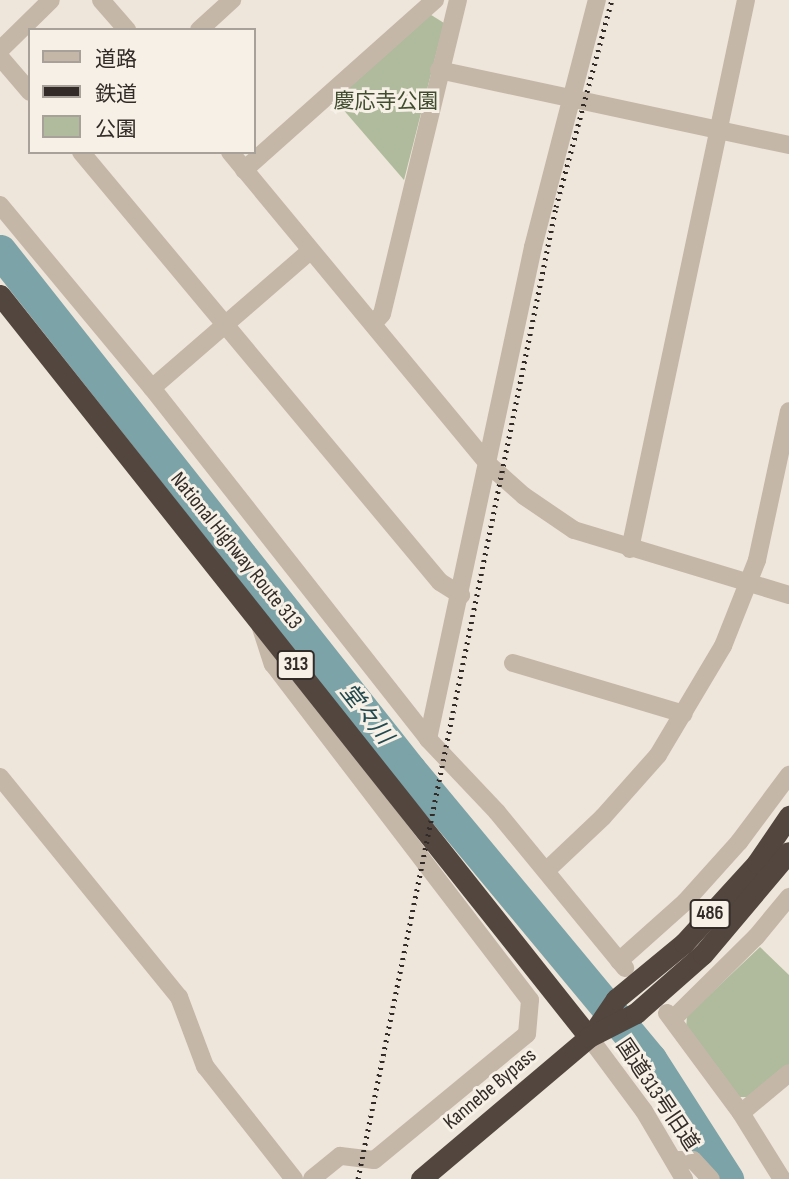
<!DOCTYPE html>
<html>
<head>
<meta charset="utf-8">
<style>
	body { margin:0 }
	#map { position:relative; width:789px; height:1179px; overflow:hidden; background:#eee6da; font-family:"Sofia Sans Condensed","Noto Sans JP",sans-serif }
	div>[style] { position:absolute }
	.green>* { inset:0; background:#afbb9c }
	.river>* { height:33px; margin:-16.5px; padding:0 16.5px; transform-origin:16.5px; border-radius:16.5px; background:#7ca3a8 }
	.minor>* { height:18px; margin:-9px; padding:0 9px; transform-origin:9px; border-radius:9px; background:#c5b7a7 }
	.highway>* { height:21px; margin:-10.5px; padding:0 10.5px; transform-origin:10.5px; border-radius:10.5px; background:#52463f }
	.rail>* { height:5px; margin-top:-2.5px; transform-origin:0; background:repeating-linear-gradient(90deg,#322b27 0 2px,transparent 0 7px) }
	span { translate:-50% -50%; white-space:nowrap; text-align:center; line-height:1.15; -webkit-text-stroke:6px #f6f0e6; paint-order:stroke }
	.shield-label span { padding:2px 5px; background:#f6f0e6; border:2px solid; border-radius:5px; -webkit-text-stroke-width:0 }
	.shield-label { font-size:19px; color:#322b27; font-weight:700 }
	.park-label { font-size:21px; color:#404d2e }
	.street-label { font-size:21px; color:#322b27 }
	.water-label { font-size:23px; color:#21494f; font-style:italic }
	.legend { position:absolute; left:28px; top:28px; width:228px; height:126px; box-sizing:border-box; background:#f6f0e6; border:2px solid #a8a19a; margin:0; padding:9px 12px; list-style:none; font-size:21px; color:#322b27 }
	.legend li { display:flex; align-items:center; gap:14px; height:35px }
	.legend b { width:35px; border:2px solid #a8a19a }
</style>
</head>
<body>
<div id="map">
	<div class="green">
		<div style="clip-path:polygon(428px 13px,444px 23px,404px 180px,335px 100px)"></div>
		<div style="clip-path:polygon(760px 947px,789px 975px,789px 1066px,755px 1097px,735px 1097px,686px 1029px,687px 1016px)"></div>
	</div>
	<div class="river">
		<div style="left:0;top:251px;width:661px;rotate:51.69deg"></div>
		<div style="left:410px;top:770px;width:376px;rotate:50.3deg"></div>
		<div style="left:650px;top:1059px;width:143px;rotate:57.3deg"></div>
	</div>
	<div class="minor">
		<div style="left:101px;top:0;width:40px;rotate:49deg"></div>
		<div style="left:199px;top:30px;width:45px;rotate:-42.3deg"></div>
		<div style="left:0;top:50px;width:71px;rotate:-44.4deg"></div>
		<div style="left:0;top:57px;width:46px;rotate:49.4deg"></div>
		<div style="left:439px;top:70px;width:358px;rotate:12.1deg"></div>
		<div style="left:81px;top:152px;width:560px;rotate:50.14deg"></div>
		<div style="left:440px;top:582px;width:25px;rotate:32deg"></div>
		<div style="left:230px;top:152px;width:405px;rotate:50.4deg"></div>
		<div style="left:488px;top:464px;width:48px;rotate:41.6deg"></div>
		<div style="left:524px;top:496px;width:60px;rotate:34.2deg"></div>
		<div style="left:574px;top:530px;width:225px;rotate:16.8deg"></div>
		<div style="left:244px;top:170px;width:256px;rotate:-41.7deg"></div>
		<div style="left:0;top:205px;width:238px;rotate:50.3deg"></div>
		<div style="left:152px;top:388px;width:447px;rotate:51.8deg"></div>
		<div style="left:428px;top:739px;width:100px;rotate:46.6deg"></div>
		<div style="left:497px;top:812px;width:202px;rotate:50.6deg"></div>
		<div style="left:373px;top:324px;width:13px;rotate:-48deg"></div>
		<div style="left:382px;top:314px;width:323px;rotate:-76.4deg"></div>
		<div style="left:152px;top:388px;width:208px;rotate:-40.9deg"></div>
		<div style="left:630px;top:549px;width:561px;rotate:-78.07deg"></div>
		<div style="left:261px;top:628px;width:38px;rotate:72deg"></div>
		<div style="left:273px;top:664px;width:423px;rotate:52.6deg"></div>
		<div style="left:530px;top:1000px;width:34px;rotate:95deg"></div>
		<div style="left:527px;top:1034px;width:198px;rotate:140.5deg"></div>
		<div style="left:374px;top:1160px;width:34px;rotate:-173deg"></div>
		<div style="left:340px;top:1156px;width:36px;rotate:141deg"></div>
		<div style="left:513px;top:663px;width:178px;rotate:16.6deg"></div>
		<div style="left:428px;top:739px;width:503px;rotate:-77.95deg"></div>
		<div style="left:533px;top:247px;width:255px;rotate:-75.5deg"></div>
		<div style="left:0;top:777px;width:284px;rotate:50.9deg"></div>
		<div style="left:179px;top:997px;width:74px;rotate:69.4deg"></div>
		<div style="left:205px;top:1066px;width:144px;rotate:51.8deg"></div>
		<div style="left:547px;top:870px;width:77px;rotate:-43.4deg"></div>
		<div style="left:603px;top:817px;width:83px;rotate:-48.4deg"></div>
		<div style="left:658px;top:755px;width:127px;rotate:-59.2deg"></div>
		<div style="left:723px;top:646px;width:92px;rotate:-68.4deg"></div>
		<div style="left:757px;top:560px;width:152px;rotate:-77.9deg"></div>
		<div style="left:619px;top:961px;width:89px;rotate:-41.8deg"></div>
		<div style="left:685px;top:902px;width:81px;rotate:-48deg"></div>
		<div style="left:739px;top:842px;width:84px;rotate:-53.3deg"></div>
		<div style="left:667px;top:1013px;width:124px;rotate:53.5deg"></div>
		<div style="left:741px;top:1113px;width:78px;rotate:58.2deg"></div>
		<div style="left:673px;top:1019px;width:117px;rotate:-44.7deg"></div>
		<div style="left:756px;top:937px;width:52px;rotate:-50.5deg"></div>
		<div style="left:589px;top:1037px;width:92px;rotate:53.4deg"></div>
		<div style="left:644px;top:1111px;width:79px;rotate:59.5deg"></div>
		<div style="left:741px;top:1113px;width:62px;rotate:-39.8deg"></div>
		<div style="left:675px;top:1160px;width:18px"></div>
		<div style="left:693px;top:1160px;width:26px;rotate:47deg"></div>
	</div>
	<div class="highway">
		<div style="left:0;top:295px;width:947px;rotate:51.56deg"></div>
		<div style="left:593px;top:1033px;width:41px;rotate:-55.9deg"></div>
		<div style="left:616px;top:999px;width:88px;rotate:-39.5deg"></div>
		<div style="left:684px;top:943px;width:108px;rotate:-47.6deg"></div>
		<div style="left:757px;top:863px;width:57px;rotate:-55.8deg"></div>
		<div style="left:421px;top:1179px;width:220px;rotate:-40.2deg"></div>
		<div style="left:589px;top:1037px;width:53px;rotate:-27.1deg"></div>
		<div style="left:636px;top:1013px;width:89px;rotate:-41.4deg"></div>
		<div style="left:703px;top:954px;width:133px;rotate:-49.9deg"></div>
	</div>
	<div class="rail">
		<div style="left:358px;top:1179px;width:992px;rotate:-78.49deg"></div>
		<div style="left:556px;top:207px;width:214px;rotate:-74.9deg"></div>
	</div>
	<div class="shield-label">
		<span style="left:296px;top:665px">313</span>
		<span style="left:710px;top:914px">486</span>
	</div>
	<div class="park-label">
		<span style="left:386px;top:102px">慶応寺公園</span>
	</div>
	<div class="street-label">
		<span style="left:236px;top:551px;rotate:51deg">National Highway Route 313</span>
		<span style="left:490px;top:1089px;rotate:-40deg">Kannebe Bypass</span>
		<span style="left:657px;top:1095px;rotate:56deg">国道313号旧道</span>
	</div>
	<div class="water-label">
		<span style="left:366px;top:714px;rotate:52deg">堂々川</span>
	</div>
	<ul class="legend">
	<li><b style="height:9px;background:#c5b7a7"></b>道路</li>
	<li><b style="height:9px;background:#322b27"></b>鉄道</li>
	<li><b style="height:19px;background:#afbb9c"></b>公園</li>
	</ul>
</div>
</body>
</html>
